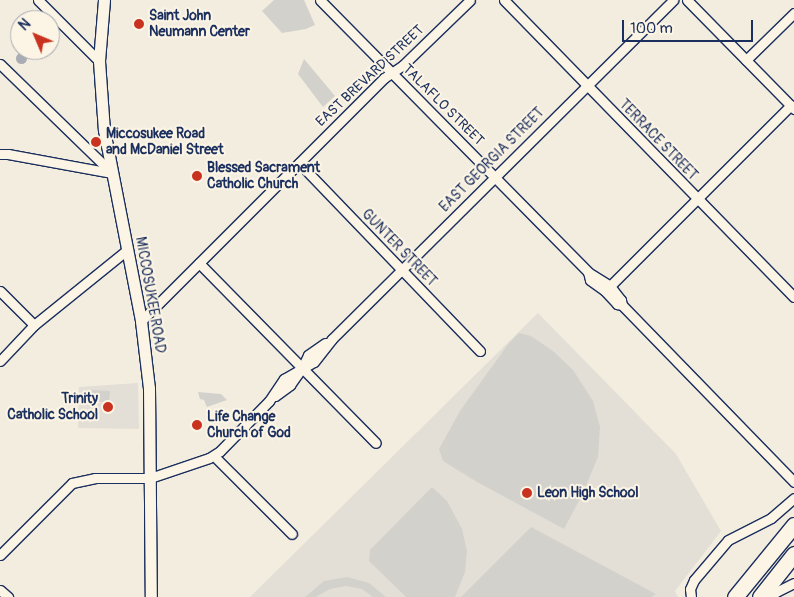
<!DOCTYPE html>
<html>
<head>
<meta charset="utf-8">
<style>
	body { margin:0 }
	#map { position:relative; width:794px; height:597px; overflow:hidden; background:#f3ede0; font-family:Pangolin,sans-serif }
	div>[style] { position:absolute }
	.built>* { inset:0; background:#e3dfd6 }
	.green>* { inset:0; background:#d3d1cc }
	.water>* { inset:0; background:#a9acb3 }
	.round { border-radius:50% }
	.roads { filter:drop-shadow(1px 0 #1b2f5e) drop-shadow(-1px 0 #1b2f5e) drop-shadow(0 1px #1b2f5e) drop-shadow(0 -1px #1b2f5e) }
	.minor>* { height:9px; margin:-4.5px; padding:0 4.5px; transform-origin:4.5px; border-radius:4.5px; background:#fcf5e5 }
	.tertiary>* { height:11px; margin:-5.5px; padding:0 5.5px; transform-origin:5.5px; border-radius:5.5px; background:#fcf5e5 }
	.primary>* { height:15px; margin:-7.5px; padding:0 7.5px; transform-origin:7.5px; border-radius:7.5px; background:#fcf5e5 }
	.dots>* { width:14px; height:14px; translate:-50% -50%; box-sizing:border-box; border:2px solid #fcf5e5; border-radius:50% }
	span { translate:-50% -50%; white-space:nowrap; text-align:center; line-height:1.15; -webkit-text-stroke:4px #fcf5e5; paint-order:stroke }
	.poi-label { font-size:14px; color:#1b2f5e; font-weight:700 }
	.left { translate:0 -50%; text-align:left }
	.right { translate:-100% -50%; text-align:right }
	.street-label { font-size:14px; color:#1b2f5e }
	.north { position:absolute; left:10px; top:10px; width:50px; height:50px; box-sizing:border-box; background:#fcf5e5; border:1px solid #a2a6af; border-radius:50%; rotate:315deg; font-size:14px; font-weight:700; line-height:20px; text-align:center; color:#1b2f5e }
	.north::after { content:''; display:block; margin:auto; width:18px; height:22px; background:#c8321e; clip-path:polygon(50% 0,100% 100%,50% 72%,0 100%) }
	.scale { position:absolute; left:622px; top:20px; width:131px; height:22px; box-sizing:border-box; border:2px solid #1b2f5e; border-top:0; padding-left:6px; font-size:15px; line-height:18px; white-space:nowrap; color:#1b2f5e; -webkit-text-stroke:4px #fcf5e5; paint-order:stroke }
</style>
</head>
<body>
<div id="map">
	<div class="built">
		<div style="clip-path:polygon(538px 313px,676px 454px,721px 531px,675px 591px,678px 597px,250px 597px)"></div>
		<div style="clip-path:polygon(138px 383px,139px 429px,78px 428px,79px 387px)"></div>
	</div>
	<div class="green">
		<div style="clip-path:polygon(274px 0,304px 0,315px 25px,306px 29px,282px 33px,262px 11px)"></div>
		<div style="clip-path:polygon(304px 59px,335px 96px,323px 107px,298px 74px)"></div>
		<div style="clip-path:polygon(519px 333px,531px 336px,553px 351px,573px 370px,593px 401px,600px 427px,598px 457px,583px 493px,564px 529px,477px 482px,443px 461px,439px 449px,460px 411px,509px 343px)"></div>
		<div style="clip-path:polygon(92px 390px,110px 391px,109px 402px,92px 402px)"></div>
		<div style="clip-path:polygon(198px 392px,221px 394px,227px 400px,207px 407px,204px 400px,200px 399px)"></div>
		<div style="clip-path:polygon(432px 487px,447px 501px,462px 529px,467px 551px,465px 572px,455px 597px,406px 597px,369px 561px,370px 550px)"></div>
		<div style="clip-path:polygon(531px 527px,656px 594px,652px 597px,461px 597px)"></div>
		<div style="clip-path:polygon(347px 577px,369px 583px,386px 597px,373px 597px,362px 589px,346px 586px,330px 589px,316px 597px,305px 597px,324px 581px)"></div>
	</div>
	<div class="water">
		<div class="round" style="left:15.5px;top:52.5px;width:11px;height:11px"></div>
	</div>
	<div class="roads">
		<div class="minor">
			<div style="left:38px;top:0;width:86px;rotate:45deg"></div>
			<div style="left:320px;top:0;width:382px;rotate:45.4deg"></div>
			<div style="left:588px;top:272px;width:26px;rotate:32deg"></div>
			<div style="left:610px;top:286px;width:18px;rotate:52deg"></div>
			<div style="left:621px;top:300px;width:5px;rotate:79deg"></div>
			<div style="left:504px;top:0;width:415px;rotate:45.7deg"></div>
			<div style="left:687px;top:0;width:153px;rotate:45.5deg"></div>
			<div style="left:746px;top:60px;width:67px;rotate:-44.4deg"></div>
			<div style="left:0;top:64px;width:156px;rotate:44.2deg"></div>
			<div style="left:0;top:154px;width:8px"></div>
			<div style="left:8px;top:154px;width:106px;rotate:10.4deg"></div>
			<div style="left:299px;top:163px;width:261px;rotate:46.1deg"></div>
			<div style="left:199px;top:263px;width:252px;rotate:45.5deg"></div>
			<div style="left:588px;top:272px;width:8px;rotate:76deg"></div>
			<div style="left:590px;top:280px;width:19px;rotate:36deg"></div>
			<div style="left:605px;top:291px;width:18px;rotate:47deg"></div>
			<div style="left:617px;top:304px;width:5px;rotate:11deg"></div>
			<div style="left:622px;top:305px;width:247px;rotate:45.8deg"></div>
			<div style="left:607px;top:289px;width:260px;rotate:-45deg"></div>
			<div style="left:0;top:291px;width:48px;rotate:45deg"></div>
			<div style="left:141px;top:321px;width:344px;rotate:-45deg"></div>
			<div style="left:384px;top:78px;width:23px;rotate:-34deg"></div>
			<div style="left:403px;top:65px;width:93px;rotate:-44.1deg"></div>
			<div style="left:0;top:361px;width:50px;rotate:-46.6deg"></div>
			<div style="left:34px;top:325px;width:119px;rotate:-38.9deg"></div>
			<div style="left:275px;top:396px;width:19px;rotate:-36deg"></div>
			<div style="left:290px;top:385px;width:21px;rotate:-55deg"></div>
			<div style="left:302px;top:368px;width:14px;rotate:-65deg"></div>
			<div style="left:308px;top:355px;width:21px;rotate:-35deg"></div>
			<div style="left:214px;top:456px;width:110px;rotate:45deg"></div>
			<div style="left:0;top:555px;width:102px;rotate:-45deg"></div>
			<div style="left:72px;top:483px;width:24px;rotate:-12deg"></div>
			<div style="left:95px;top:478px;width:55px"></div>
			<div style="left:150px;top:478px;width:62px;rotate:-18.7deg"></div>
			<div style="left:209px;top:458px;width:13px;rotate:-32deg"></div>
			<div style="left:220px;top:451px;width:70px;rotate:-45.6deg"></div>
			<div style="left:269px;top:401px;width:27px;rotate:-56deg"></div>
			<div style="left:284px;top:379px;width:34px;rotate:-30deg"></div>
			<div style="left:314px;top:362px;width:29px;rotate:-52deg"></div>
			<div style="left:332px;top:339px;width:481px;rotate:-44.8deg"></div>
			<div style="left:0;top:590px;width:11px;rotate:41deg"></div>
			<div style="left:761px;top:596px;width:16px;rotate:-15deg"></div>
			<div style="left:776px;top:592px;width:20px;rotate:-27deg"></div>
			<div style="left:691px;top:597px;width:8px;rotate:-97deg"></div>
			<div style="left:690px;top:589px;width:10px;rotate:-66deg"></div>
			<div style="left:694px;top:580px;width:52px;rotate:-49.6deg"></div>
			<div style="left:728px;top:540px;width:48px;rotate:-27.1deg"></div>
			<div style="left:771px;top:518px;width:30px;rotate:-41deg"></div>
		</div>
		<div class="tertiary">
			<div style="left:104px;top:0;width:61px;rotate:94.7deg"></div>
			<div style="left:99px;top:61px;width:69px;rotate:85.9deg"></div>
			<div style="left:104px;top:130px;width:195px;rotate:79deg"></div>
			<div style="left:141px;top:321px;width:67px;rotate:83.2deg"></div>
			<div style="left:149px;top:388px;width:209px;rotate:89.5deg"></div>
		</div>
		<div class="primary">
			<div style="left:735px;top:597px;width:93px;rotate:-50.7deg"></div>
			<div style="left:760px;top:597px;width:55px;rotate:-51.7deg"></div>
		</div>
	</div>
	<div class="dots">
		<div style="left:139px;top:24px;background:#c8321e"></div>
		<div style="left:96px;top:142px;background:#c8321e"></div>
		<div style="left:197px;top:176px;background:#c8321e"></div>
		<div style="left:108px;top:407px;background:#c8321e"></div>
		<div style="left:197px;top:425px;background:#c8321e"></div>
		<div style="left:527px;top:493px;background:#c8321e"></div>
	</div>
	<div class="poi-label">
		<span class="left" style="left:149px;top:24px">Saint John<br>Neumann Center</span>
		<span class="left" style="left:106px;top:142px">Miccosukee Road<br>and McDaniel Street</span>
		<span class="left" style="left:207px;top:176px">Blessed Sacrament<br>Catholic Church</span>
		<span class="right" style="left:98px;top:407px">Trinity<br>Catholic School</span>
		<span class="left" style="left:207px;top:425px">Life Change<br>Church of God</span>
		<span class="left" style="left:537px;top:493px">Leon High School</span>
	</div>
	<div class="street-label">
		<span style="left:370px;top:76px;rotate:-43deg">EAST BREVARD STREET</span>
		<span style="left:443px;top:105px;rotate:45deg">TALAFLO STREET</span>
		<span style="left:658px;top:140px;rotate:46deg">TERRACE STREET</span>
		<span style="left:492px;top:160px;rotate:-45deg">EAST GEORGIA STREET</span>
		<span style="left:399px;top:248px;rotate:46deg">GUNTER STREET</span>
		<span style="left:150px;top:295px;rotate:80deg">MICCOSUKEE ROAD</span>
	</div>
	<div class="north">N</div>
	<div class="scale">100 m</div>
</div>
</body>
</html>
